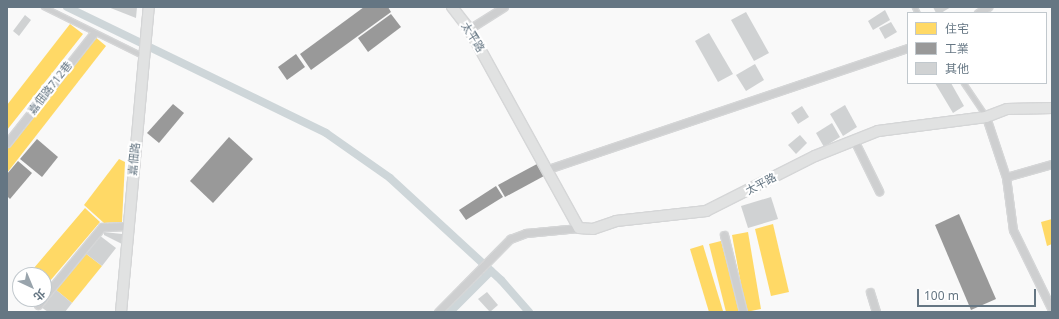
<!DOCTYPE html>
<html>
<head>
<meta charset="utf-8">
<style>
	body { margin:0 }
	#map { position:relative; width:1059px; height:319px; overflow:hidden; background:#f9f9f9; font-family:"Noto Sans","Noto Sans TC",sans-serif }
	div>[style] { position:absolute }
	.homes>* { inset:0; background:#ffd966 }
	.industry>* { inset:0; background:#999 }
	.canal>* { height:8px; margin:-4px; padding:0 4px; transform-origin:4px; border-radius:4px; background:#ced6d9 }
	.building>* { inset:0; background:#d0d2d3 }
	.roads { filter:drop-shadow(1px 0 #d5d6d7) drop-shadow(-1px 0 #d5d6d7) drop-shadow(0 1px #d5d6d7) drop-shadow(0 -1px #d5d6d7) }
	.lane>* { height:3.5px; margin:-1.75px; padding:0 1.75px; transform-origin:1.75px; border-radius:1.75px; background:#cecfd0 }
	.street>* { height:7px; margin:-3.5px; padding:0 3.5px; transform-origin:3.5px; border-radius:3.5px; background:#cecfd0 }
	.secondary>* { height:10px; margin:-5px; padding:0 5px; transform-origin:5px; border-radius:5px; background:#e1e2e2 }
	span { translate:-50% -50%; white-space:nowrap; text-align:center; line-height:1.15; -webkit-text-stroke:4px #fff; paint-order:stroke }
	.street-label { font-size:11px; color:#657683 }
	.frame { position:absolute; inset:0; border:8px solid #657683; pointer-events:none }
	.legend { position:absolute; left:907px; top:12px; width:140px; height:72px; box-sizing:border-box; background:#fff; border:1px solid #c1c8cd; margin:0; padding:5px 7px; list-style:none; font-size:12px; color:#657683 }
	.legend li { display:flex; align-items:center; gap:8px; height:20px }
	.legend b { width:20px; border:1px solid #c1c8cd }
	.north { position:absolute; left:12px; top:267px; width:40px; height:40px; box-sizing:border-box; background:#fff; border:1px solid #c1c8cd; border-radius:50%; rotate:136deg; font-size:11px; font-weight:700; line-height:16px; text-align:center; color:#657683 }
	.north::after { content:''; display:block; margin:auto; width:14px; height:18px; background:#99a4ac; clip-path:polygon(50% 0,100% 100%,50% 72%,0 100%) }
	.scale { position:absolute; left:917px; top:289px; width:119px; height:18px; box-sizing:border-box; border:2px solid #657683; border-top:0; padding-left:5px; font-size:12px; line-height:14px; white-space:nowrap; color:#657683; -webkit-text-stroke:3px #fff; paint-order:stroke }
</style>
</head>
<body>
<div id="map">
	<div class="homes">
		<div style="clip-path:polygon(70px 24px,83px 34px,7px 130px,7px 105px)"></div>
		<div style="clip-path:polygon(94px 36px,106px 46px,7px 173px,7px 147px)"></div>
		<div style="clip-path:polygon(119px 159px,125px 162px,122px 222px,104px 223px,84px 205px)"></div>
		<div style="clip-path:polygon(85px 208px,100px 222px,44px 288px,44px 275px,28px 275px)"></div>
		<div style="clip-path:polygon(1052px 219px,1052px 244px,1047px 246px,1041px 222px)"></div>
		<div style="clip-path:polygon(773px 224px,789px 292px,771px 296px,755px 229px)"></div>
		<div style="clip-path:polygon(748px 232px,761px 309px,746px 312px,732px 235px)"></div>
		<div style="clip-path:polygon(721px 241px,740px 312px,726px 312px,709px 244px)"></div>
		<div style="clip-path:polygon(703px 245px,723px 311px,721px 312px,709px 312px,690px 249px)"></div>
		<div style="clip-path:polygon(85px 253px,102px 266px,72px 303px,55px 289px)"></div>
	</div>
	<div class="industry">
		<div style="clip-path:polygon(364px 7px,388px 7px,391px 12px,311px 70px,300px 54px)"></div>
		<div style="clip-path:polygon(391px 14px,401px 27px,368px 52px,358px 38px)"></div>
		<div style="clip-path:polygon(296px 54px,305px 67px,287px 80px,278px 67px)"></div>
		<div style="clip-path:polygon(173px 104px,184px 113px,159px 143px,147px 133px)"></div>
		<div style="clip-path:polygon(229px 137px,253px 159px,213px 203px,190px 181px)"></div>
		<div style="clip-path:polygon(37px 139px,58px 157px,42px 177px,20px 159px)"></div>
		<div style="clip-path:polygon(18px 161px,32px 173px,10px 199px,7px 196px,7px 174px)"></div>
		<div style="clip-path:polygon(537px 164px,544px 176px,505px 197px,498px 185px)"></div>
		<div style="clip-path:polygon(496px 186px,503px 197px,466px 220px,459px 210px)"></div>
		<div style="clip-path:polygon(959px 214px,996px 299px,971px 310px,935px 225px)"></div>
	</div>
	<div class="canal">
		<div style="left:67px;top:7px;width:288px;rotate:25.9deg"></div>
		<div style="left:326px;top:133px;width:78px;rotate:35.1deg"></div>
		<div style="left:390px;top:178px;width:151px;rotate:42.6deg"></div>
		<div style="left:501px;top:280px;width:43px;rotate:48.8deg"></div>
		<div style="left:450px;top:312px;width:58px;rotate:-45deg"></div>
	</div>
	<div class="building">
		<div style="clip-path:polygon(108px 7px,137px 7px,136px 18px)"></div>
		<div style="clip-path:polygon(933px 7px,951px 7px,941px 13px,936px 13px)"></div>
		<div style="clip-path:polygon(885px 10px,890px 20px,873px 30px,868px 21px)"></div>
		<div style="clip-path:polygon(746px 12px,769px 53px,754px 61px,731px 20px)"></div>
		<div style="clip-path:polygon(25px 15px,31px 20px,19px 36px,13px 31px)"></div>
		<div style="clip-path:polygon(891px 22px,897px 32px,885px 39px,879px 28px)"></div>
		<div style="clip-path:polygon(709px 33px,733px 74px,718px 82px,695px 41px)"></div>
		<div style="clip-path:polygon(755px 64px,764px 80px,746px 91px,736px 75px)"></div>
		<div style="clip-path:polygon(935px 83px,951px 83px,964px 106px,953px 113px)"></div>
		<div style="clip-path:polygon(845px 105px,857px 127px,843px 136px,830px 114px)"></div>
		<div style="clip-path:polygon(802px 106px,809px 117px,798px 124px,791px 113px)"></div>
		<div style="clip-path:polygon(832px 123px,840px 137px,824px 147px,816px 133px)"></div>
		<div style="clip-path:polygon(800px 135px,807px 143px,796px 154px,788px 145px)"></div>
		<div style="clip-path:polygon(771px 197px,778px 219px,748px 228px,741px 206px)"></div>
		<div style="clip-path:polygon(104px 232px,122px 234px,122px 244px,104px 235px)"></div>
		<div style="clip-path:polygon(99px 235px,116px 248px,102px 266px,85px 253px)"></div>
		<div style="clip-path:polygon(55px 289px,72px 303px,65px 312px,48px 312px,41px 307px)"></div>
		<div style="clip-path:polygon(487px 292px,498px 305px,490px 312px,478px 299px)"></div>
	</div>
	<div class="roads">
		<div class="lane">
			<div style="left:44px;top:7px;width:110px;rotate:26.3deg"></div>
			<div style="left:915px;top:7px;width:7px;rotate:63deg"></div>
			<div style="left:964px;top:83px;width:40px;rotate:56deg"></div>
		</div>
		<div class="street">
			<div style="left:978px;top:13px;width:12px;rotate:-31deg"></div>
			<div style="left:469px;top:29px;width:41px;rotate:-32.2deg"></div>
			<div style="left:986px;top:117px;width:63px;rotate:71.6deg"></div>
			<div style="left:1006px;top:177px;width:53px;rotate:82.5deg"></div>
			<div style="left:1013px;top:230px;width:89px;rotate:64deg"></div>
			<div style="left:855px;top:142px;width:55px;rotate:63.9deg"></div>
			<div style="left:7px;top:143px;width:139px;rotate:-51.7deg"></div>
			<div style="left:548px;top:169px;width:380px;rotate:-18.6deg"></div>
			<div style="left:1006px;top:177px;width:48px;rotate:-15.8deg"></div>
			<div style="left:724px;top:235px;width:79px;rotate:76.1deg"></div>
			<div style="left:870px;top:292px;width:21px;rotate:73deg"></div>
			<div style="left:44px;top:297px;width:91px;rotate:-50.4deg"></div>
			<div style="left:102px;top:227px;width:26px;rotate:-2deg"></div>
			<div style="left:38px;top:305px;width:8px;rotate:-50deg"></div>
			<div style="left:438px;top:312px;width:103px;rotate:-45.4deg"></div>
			<div style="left:510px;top:239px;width:17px;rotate:-21deg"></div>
			<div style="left:526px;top:233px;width:53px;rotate:-5.4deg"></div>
		</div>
		<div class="secondary">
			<div style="left:452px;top:7px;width:28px;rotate:52deg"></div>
			<div style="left:469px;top:29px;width:227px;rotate:61.1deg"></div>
			<div style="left:579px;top:228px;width:14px;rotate:4deg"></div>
			<div style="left:593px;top:229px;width:24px;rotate:-19deg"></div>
			<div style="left:616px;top:221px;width:91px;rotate:-6.3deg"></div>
			<div style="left:706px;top:211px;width:122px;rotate:-26.8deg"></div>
			<div style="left:815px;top:156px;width:68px;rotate:-21.6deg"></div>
			<div style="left:878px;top:131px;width:109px;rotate:-7.4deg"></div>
			<div style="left:986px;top:117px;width:22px;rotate:-21deg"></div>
			<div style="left:1007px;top:109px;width:45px;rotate:-1.3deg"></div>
			<div style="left:121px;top:312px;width:306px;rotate:-84.8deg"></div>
		</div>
	</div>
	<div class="street-label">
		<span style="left:473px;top:37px;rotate:58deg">太平路</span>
		<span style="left:50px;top:88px;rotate:-52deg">嘉佃路712巷</span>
		<span style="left:134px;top:159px;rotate:-84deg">嘉佃路</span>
		<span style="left:761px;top:184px;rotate:-28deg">太平路</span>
	</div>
	<div class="frame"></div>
	<ul class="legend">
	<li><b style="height:11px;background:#ffd966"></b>住宅</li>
	<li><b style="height:11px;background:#999"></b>工業</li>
	<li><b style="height:11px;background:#d0d2d3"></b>其他</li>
	</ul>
	<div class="north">北</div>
	<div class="scale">100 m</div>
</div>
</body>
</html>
